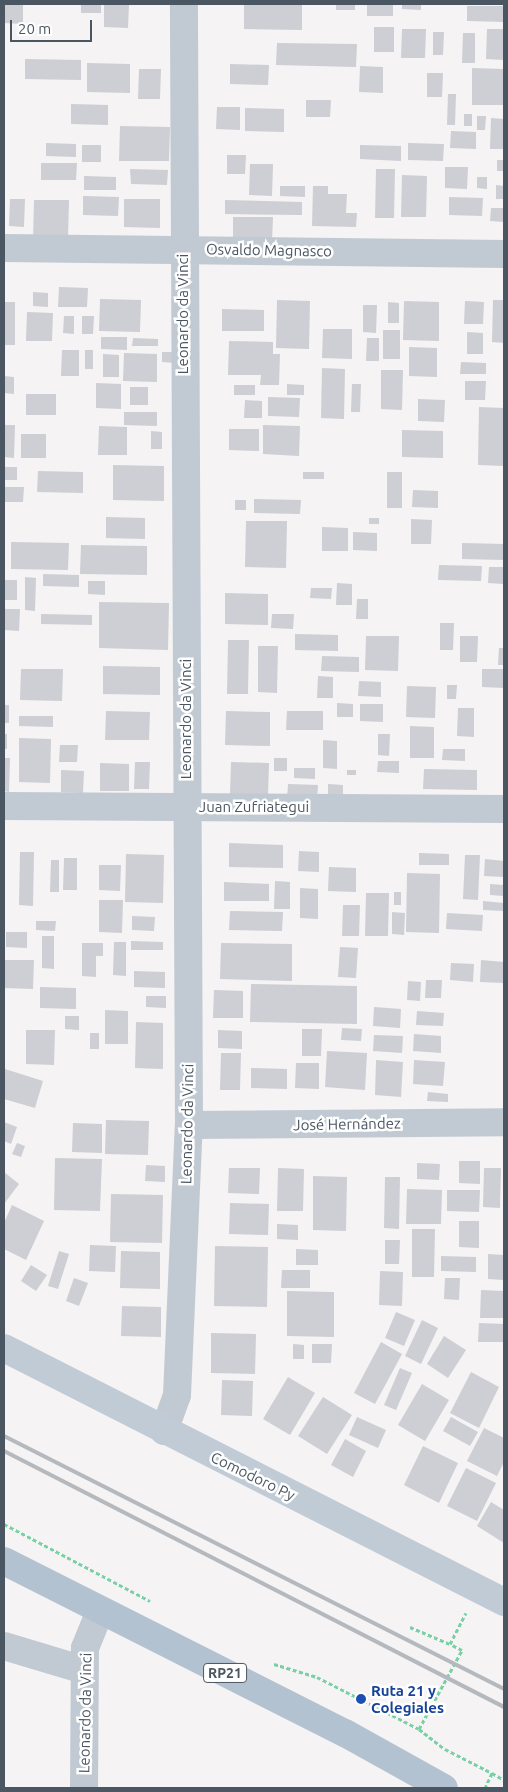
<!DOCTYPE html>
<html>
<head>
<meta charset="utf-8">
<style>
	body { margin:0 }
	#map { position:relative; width:508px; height:1792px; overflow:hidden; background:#f5f3f3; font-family:Ubuntu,sans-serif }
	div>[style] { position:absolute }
	.building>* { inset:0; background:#cdcfd5 }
	.path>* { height:3px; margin-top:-1.5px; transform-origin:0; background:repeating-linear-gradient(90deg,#7ad0a6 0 4px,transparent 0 6.5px) }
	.minor>* { height:28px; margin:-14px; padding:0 14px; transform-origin:14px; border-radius:14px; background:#c1cad2 }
	.secondary>* { height:28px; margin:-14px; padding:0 14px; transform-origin:14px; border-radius:14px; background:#c1cbd6 }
	.primary>* { height:28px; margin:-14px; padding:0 14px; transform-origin:14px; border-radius:14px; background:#b3c2d1 }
	.rail>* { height:4px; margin:-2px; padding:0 2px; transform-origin:2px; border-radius:2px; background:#b5b8bd }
	.dots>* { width:14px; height:14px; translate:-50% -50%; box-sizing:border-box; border:2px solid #fff; border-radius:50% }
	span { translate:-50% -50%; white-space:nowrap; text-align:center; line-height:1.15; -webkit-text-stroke:5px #fff; paint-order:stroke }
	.shield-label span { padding:1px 4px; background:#fff; border:1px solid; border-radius:4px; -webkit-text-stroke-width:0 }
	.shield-label { font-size:14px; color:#4a5661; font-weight:700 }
	.street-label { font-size:15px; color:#4a5661 }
	.transit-label { font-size:15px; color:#164399; font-weight:700 }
	.left { translate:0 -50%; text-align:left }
	.frame { position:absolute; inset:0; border:5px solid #4a5661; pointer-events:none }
	.scale { position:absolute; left:10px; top:20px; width:82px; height:22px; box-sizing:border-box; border:2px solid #4a5661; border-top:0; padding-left:6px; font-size:15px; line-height:18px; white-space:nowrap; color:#4a5661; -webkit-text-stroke:4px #fff; paint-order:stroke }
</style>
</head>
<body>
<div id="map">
	<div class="building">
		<div style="clip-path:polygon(4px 4px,23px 4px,23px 24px,4px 23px)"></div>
		<div style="clip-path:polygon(81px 4px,101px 4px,101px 13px,81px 13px)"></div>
		<div style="clip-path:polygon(104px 4px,129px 4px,128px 28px,104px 27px)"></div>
		<div style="clip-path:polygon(244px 4px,302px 4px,302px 30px,244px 29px)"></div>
		<div style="clip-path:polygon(336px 4px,355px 4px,355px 10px,336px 10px)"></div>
		<div style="clip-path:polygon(367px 4px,393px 4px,393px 16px,367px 16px)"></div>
		<div style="clip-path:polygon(402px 4px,421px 4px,421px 10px,402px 9px)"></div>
		<div style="clip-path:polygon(467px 6px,504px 6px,504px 22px,467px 21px)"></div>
		<div style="clip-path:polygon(374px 27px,394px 27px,394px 52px,374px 52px)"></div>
		<div style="clip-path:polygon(402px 29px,426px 29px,425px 58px,401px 58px)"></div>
		<div style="clip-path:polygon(487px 29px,504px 29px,504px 60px,486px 59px)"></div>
		<div style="clip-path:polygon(433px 32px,444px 32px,443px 55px,433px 55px)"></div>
		<div style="clip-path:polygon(463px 33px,475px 33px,475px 63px,462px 63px)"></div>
		<div style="clip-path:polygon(277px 43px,357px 44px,356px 67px,276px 65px)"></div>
		<div style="clip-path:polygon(25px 59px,81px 60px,81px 80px,25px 79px)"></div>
		<div style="clip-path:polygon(87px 63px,130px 64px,130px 93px,87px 92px)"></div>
		<div style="clip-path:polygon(230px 64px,269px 65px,268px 85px,230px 84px)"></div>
		<div style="clip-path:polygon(360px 66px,383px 67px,383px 93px,359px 92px)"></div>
		<div style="clip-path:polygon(472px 68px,504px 69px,504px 105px,472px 105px)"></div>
		<div style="clip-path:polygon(139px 69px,161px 69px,160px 99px,138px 99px)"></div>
		<div style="clip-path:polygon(427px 73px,443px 73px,442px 97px,427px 97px)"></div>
		<div style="clip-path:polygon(448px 94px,456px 94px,455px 125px,447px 125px)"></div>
		<div style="clip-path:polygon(306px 100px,331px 100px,330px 117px,306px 117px)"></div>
		<div style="clip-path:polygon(71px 104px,108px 105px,108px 125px,71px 124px)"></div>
		<div style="clip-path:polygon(217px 107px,240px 107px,240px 130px,216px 129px)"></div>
		<div style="clip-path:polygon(245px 108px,284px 109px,284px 132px,245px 131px)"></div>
		<div style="clip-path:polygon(464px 114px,472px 114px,472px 126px,464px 126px)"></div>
		<div style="clip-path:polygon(477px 116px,486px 116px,485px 130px,477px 130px)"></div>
		<div style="clip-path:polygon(491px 118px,504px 119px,504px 149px,490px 149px)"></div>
		<div style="clip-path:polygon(120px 126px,170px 127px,169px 161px,119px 161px)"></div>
		<div style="clip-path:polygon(451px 131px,476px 132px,476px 149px,450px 148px)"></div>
		<div style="clip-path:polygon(46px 143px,76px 144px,76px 157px,46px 156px)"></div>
		<div style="clip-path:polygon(408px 143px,444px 144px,443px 161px,408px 160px)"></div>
		<div style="clip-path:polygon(82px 145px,101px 145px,101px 162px,82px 162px)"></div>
		<div style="clip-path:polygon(360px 145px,401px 146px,401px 161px,360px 159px)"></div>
		<div style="clip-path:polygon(227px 155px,246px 155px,245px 174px,227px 174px)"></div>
		<div style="clip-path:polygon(497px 160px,504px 160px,504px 171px,497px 171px)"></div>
		<div style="clip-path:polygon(41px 163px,77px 163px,76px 180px,41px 180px)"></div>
		<div style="clip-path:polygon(250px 164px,273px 164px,272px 196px,249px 195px)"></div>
		<div style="clip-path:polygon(445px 167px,468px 167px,467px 189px,445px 188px)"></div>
		<div style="clip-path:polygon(130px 169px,168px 170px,167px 185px,131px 184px)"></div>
		<div style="clip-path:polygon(376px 169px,395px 169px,394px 218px,375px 218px)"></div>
		<div style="clip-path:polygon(402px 175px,427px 176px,426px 217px,401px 217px)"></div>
		<div style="clip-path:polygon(84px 176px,116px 177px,116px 190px,84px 190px)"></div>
		<div style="clip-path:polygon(477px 177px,487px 177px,487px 189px,477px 188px)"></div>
		<div style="clip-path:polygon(496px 185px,504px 186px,504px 199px,496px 199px)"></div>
		<div style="clip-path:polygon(280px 186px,305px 186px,305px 197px,280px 196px)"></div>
		<div style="clip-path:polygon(313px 186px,328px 186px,328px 194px,347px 194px,346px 213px,357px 213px,356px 227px,312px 226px)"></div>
		<div style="clip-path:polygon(83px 196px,119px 197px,118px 216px,83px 215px)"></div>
		<div style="clip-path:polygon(449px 197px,483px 198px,482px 216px,449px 215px)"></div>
		<div style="clip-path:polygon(10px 199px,25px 199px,24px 227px,9px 226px)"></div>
		<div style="clip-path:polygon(124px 199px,160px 199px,160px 228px,124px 227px)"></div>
		<div style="clip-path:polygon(34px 200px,69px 200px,68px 240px,33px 239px)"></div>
		<div style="clip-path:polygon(225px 200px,302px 202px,302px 215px,225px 214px)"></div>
		<div style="clip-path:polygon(491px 208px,504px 208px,504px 222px,490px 221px)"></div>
		<div style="clip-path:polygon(233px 217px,273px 217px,272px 241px,233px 240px)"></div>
		<div style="clip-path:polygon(59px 287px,88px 288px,87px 307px,58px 307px)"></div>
		<div style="clip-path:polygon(33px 292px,48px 293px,48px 307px,33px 306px)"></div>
		<div style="clip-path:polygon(100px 299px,141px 300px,140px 332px,99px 331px)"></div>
		<div style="clip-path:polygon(277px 300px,310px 301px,309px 349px,276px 348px)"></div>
		<div style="clip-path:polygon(493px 300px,504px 300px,504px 343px,492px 342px)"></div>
		<div style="clip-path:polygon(404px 301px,439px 302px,439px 341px,403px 340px)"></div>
		<div style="clip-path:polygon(465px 301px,484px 302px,483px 324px,464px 324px)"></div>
		<div style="clip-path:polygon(4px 302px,15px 302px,15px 345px,4px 345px)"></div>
		<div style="clip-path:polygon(388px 302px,399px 303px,399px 323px,388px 323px)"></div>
		<div style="clip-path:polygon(363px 305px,377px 305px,376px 333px,363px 332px)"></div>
		<div style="clip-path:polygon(222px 309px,264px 310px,264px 331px,222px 331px)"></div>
		<div style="clip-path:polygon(27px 312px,53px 313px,52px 341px,26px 341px)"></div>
		<div style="clip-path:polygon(64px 316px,74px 316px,74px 334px,63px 333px)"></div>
		<div style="clip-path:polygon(82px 316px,94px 316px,93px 334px,82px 334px)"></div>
		<div style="clip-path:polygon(323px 329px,352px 329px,352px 359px,322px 358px)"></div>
		<div style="clip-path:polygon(383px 330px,400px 330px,400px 359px,383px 359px)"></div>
		<div style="clip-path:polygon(467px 332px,483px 333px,483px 354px,467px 354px)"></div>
		<div style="clip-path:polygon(101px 337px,127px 337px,127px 350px,101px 349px)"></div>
		<div style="clip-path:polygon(133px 338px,158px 339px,158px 346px,132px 346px)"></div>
		<div style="clip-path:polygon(367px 338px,379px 338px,379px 361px,366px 361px)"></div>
		<div style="clip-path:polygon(229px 341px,273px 342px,273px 354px,280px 354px,279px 385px,260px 385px,261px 375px,228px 375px)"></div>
		<div style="clip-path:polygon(409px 347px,437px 348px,437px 377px,409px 376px)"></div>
		<div style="clip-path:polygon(62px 350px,79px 350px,79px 376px,61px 376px)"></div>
		<div style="clip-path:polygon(85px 350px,93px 350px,93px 369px,85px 369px)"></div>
		<div style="clip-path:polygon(162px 352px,174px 352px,174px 363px,162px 362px)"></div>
		<div style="clip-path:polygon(124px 353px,157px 354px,157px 382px,123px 381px)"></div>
		<div style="clip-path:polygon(103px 354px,119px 355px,119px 377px,103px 377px)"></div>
		<div style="clip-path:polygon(461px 362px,486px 363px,486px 374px,460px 374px)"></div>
		<div style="clip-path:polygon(322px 368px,345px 369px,344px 419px,321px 418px)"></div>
		<div style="clip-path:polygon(381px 370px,403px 370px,402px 410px,381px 409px)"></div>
		<div style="clip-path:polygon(4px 376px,14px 377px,14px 394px,4px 393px)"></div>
		<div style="clip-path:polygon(465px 381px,486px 381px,485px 400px,465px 400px)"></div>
		<div style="clip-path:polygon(96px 383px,121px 384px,121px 409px,96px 408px)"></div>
		<div style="clip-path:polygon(287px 384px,304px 385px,304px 395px,287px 395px)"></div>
		<div style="clip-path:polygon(352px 384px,361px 384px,360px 412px,351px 412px)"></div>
		<div style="clip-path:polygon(234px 385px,255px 385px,255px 395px,234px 395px)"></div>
		<div style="clip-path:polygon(130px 387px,148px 387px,148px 405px,130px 405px)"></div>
		<div style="clip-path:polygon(26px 394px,56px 394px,56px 415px,26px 415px)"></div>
		<div style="clip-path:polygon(268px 397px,300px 398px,299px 417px,268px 416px)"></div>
		<div style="clip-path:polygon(418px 399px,445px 400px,444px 422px,418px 421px)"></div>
		<div style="clip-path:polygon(245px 400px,262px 401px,262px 418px,244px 418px)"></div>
		<div style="clip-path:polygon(479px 407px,504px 408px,504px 466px,478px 465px)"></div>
		<div style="clip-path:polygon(124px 412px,157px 412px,157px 426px,124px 425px)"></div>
		<div style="clip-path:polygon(4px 425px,15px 425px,14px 458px,4px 457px)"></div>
		<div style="clip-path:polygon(263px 425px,300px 426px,299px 456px,263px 454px)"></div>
		<div style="clip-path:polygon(99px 426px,127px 427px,127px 455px,98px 455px)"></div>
		<div style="clip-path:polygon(229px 429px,259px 429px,259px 451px,229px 450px)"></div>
		<div style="clip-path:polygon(402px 430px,443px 431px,443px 458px,402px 457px)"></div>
		<div style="clip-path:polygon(151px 431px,162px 432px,162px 449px,151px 449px)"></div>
		<div style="clip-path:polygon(21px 434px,46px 434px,46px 458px,21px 458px)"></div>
		<div style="clip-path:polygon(113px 465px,164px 466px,164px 501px,113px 500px)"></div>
		<div style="clip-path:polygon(4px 467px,17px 467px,17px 480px,4px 480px)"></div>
		<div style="clip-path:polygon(38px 471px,83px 472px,83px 493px,37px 492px)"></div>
		<div style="clip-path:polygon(303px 472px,324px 472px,324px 479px,303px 479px)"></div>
		<div style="clip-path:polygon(387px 472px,402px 472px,402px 508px,387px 508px)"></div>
		<div style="clip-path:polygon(4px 487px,24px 487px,23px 502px,4px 502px)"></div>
		<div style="clip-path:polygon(413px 490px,438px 491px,438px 508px,412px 507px)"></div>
		<div style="clip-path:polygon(254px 499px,301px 500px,300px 514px,254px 513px)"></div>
		<div style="clip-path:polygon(235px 500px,246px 500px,246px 510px,235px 510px)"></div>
		<div style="clip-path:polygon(106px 517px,145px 518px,145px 539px,106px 538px)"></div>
		<div style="clip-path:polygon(369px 518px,379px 518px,379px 524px,369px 524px)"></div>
		<div style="clip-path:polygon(411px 519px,432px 520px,431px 544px,411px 544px)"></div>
		<div style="clip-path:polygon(246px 521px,287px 521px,286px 568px,245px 567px)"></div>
		<div style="clip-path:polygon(322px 527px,348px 528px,348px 551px,322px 551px)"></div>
		<div style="clip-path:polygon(353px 532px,377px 533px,377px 551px,353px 550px)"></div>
		<div style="clip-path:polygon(11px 542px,69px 543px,68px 570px,11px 569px)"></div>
		<div style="clip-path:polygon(462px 543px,504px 544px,504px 560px,462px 559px)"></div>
		<div style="clip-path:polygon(81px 545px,147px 546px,147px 575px,80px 574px)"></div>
		<div style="clip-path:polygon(439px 565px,482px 566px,481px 581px,438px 580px)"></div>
		<div style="clip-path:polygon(489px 567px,504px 567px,504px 584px,488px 583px)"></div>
		<div style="clip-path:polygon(43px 574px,79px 575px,79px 587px,43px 586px)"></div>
		<div style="clip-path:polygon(25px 577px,36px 578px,35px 611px,25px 610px)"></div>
		<div style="clip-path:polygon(4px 580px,17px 580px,17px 600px,4px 600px)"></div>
		<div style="clip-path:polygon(88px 581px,105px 581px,105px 595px,88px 594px)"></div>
		<div style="clip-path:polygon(337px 583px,352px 584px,352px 605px,336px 605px)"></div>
		<div style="clip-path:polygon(311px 588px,332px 588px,331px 599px,310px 598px)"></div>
		<div style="clip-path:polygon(225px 593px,268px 594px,268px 625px,225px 624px)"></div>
		<div style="clip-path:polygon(357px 599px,368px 599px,368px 619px,356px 619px)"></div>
		<div style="clip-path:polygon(99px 602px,169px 603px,168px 650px,99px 648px)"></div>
		<div style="clip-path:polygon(4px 609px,20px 609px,19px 631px,4px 630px)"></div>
		<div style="clip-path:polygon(41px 614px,92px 615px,92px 625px,41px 624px)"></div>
		<div style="clip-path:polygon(272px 614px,294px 614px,293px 629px,271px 628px)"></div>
		<div style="clip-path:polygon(440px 623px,454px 623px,453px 650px,440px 650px)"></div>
		<div style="clip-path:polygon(295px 634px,338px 635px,338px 651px,295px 650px)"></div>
		<div style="clip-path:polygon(366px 636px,399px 636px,398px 671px,365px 670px)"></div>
		<div style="clip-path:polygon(460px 636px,478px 636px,477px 662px,460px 662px)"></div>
		<div style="clip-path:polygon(228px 640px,249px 640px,248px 694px,227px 694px)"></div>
		<div style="clip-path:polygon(258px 646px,278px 646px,277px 693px,258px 692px)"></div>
		<div style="clip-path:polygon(499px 648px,504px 648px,504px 665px,498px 665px)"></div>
		<div style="clip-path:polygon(322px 656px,359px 657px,359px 672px,321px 671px)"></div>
		<div style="clip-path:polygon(103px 666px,160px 667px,160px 695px,103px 694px)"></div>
		<div style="clip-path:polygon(21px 669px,63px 669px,62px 701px,20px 700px)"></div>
		<div style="clip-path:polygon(482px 669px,504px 669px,504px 688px,482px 687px)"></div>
		<div style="clip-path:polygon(318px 676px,333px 677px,333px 698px,317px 698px)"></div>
		<div style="clip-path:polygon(359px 681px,381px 682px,381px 697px,358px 696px)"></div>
		<div style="clip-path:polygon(447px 685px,457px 685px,456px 699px,447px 699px)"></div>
		<div style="clip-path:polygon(407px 686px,436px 687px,435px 718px,406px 717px)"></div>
		<div style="clip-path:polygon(337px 703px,353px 704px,353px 717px,337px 717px)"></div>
		<div style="clip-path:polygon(360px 704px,383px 704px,383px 722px,360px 721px)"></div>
		<div style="clip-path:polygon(4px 705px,9px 705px,9px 723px,4px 723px)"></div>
		<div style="clip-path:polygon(458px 708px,474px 708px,474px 737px,457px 736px)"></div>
		<div style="clip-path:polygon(106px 711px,150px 712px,149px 740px,105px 740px)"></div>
		<div style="clip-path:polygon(226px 711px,270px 712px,270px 746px,225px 745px)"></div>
		<div style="clip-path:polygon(287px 711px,323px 711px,323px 730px,286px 730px)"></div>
		<div style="clip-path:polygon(19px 716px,53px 716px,53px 727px,19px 726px)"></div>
		<div style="clip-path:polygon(410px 726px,434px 727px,434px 758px,410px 758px)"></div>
		<div style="clip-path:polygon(4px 734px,7px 734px,7px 749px,4px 749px)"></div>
		<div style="clip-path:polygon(378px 734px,390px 734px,389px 756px,378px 755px)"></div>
		<div style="clip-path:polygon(19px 738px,51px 739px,50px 783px,19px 782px)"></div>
		<div style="clip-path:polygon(323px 740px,337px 741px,337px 769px,323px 768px)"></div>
		<div style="clip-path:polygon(60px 745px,78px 745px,77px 762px,59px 762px)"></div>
		<div style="clip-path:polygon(443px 749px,465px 749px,465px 761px,442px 760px)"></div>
		<div style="clip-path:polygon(4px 758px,10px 758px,9px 792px,4px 791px)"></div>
		<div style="clip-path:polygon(274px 758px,287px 758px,287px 771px,274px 771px)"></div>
		<div style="clip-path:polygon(378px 761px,399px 761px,399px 773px,377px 772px)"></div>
		<div style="clip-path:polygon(135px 762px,150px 762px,149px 789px,134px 789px)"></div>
		<div style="clip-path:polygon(231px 762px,269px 763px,268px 796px,230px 795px)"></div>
		<div style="clip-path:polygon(100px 763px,129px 764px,129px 791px,100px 791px)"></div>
		<div style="clip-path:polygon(294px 768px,315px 768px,315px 779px,294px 778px)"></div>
		<div style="clip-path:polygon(424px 769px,477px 770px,477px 790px,423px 789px)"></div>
		<div style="clip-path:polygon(61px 770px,84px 771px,83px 793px,61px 792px)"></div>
		<div style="clip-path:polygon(347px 770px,356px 770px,356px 775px,347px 775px)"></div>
		<div style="clip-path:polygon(288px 784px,318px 785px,317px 800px,287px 799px)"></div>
		<div style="clip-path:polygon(328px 784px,343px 785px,343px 800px,328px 800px)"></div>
		<div style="clip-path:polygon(229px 843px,283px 845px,283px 868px,229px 867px)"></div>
		<div style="clip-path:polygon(299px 851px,319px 852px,319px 872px,298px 871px)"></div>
		<div style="clip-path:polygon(20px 852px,34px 852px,33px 906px,19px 905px)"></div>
		<div style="clip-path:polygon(419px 853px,449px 854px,449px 865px,419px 865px)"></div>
		<div style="clip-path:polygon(126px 854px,164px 855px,163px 903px,125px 902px)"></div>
		<div style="clip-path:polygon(465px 855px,480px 855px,478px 900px,463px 899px)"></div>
		<div style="clip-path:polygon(64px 858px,77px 858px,77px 890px,63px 890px)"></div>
		<div style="clip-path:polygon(485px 859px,504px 861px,504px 877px,484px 876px)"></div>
		<div style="clip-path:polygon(51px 860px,59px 860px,59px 892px,50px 892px)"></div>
		<div style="clip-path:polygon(99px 865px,121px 865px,120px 891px,99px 890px)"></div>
		<div style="clip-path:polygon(329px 867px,356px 868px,356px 892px,328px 891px)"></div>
		<div style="clip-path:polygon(407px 873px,440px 874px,439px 933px,406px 932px)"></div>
		<div style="clip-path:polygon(275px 881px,290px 882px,290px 909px,274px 909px)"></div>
		<div style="clip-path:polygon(224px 882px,269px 884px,269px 901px,224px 901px)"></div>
		<div style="clip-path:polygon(490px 884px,504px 885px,504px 896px,490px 895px)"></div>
		<div style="clip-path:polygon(300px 888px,318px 889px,318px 919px,300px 918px)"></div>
		<div style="clip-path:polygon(394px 892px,401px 892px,401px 905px,394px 905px)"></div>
		<div style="clip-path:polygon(366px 893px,389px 893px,388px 936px,365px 936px)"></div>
		<div style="clip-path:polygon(99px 900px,123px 900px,122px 933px,99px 932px)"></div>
		<div style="clip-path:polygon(483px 901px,504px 903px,504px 911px,483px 910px)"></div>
		<div style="clip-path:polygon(343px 905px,360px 905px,359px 936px,342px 936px)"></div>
		<div style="clip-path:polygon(230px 911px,283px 912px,282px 931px,229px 930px)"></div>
		<div style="clip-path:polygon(392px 912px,405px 913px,404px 935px,392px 934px)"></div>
		<div style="clip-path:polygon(447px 913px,483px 915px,482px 931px,446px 929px)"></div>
		<div style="clip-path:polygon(132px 916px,155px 917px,154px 931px,132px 930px)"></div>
		<div style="clip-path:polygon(36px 921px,56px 921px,55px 931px,36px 930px)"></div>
		<div style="clip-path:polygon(6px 932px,27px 932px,27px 948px,6px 947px)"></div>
		<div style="clip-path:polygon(42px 936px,54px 936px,54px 969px,42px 968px)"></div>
		<div style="clip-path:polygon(131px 941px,163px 942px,163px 950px,131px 950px)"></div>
		<div style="clip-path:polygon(114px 942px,126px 942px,126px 976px,113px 975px)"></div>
		<div style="clip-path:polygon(82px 943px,103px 943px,103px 956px,96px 956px,96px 977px,82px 976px)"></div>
		<div style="clip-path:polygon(221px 943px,292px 944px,292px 981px,220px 979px)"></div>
		<div style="clip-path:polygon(340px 947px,358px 948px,356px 978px,338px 977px)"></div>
		<div style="clip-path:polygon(4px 960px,34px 960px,33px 989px,4px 988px)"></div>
		<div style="clip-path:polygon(481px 960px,504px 962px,504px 983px,480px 982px)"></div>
		<div style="clip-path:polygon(451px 963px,474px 964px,473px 982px,450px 980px)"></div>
		<div style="clip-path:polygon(134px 971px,165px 972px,165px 988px,134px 987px)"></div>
		<div style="clip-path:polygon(426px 980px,442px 980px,441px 998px,425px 998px)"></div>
		<div style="clip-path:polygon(408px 981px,421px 982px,420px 1001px,407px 1000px)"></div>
		<div style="clip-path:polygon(251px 984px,357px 986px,357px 1024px,250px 1022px)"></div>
		<div style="clip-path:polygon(40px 987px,76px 988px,76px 1009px,40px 1008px)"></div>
		<div style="clip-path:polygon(214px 990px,243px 991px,243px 1018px,213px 1018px)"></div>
		<div style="clip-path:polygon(146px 996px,166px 996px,166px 1008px,146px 1007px)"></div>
		<div style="clip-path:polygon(374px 1007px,401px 1009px,400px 1028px,373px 1026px)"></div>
		<div style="clip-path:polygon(105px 1010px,128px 1011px,128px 1044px,105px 1044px)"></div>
		<div style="clip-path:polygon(417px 1011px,444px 1013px,443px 1026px,416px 1025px)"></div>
		<div style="clip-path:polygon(65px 1016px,79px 1016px,79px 1030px,65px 1029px)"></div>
		<div style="clip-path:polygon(136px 1022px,163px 1023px,163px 1069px,135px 1068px)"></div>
		<div style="clip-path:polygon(342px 1028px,362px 1029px,361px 1041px,341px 1040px)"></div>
		<div style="clip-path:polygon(302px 1029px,322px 1029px,321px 1056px,302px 1056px)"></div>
		<div style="clip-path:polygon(26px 1030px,55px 1030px,54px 1065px,26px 1064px)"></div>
		<div style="clip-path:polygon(218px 1030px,242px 1031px,242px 1049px,218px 1048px)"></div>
		<div style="clip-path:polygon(90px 1033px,99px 1033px,99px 1049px,90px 1049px)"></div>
		<div style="clip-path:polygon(414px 1034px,441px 1036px,441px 1053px,413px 1051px)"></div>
		<div style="clip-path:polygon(374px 1035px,403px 1036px,402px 1053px,373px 1051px)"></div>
		<div style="clip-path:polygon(327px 1051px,367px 1053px,365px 1090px,325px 1087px)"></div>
		<div style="clip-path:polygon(221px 1053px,241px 1053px,240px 1090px,220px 1090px)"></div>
		<div style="clip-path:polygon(376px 1060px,403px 1062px,401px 1097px,375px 1095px)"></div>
		<div style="clip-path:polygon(414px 1060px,445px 1062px,443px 1086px,413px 1084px)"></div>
		<div style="clip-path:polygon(296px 1063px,319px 1063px,319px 1089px,295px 1088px)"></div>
		<div style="clip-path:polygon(251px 1068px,287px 1069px,287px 1089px,251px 1088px)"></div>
		<div style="clip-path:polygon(5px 1069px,43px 1081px,35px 1108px,4px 1099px)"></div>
		<div style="clip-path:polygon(428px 1092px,448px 1094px,448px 1102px,427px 1101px)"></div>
		<div style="clip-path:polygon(106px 1120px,149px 1121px,148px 1155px,105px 1154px)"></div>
		<div style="clip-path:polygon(4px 1122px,17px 1127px,11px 1144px,4px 1141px)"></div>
		<div style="clip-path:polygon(73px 1123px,102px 1124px,102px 1153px,72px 1152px)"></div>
		<div style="clip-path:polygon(17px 1143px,25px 1146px,21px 1157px,12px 1154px)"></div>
		<div style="clip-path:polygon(55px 1158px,102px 1159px,100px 1211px,54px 1210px)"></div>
		<div style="clip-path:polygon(459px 1161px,480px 1161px,480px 1184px,459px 1183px)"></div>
		<div style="clip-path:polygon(417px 1163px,440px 1164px,439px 1180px,417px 1179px)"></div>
		<div style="clip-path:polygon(146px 1165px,165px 1166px,165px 1182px,145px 1181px)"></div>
		<div style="clip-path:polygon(229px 1168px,260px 1168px,259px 1194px,228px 1193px)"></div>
		<div style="clip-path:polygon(278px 1168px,304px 1169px,303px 1211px,277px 1211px)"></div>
		<div style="clip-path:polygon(484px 1168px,501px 1168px,500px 1208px,483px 1207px)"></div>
		<div style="clip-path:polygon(4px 1172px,19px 1184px,4px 1204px)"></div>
		<div style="clip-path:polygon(313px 1176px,347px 1177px,346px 1231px,313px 1230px)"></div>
		<div style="clip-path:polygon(385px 1177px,400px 1177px,399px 1229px,384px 1228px)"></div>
		<div style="clip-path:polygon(407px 1189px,442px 1190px,441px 1224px,406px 1224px)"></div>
		<div style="clip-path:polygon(447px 1190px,480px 1190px,479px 1212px,447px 1211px)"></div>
		<div style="clip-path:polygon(111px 1194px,163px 1195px,162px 1243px,110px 1242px)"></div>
		<div style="clip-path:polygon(230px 1203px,269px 1204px,268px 1235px,229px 1234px)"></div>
		<div style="clip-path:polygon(12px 1205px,44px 1221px,26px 1260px,4px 1249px,4px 1223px)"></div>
		<div style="clip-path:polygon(459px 1221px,479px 1221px,479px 1248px,459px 1247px)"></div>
		<div style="clip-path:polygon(277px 1224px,298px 1225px,298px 1240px,277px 1239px)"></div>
		<div style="clip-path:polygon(412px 1229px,435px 1229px,434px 1277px,412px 1277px)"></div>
		<div style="clip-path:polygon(385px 1240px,400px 1240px,399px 1264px,385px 1264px)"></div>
		<div style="clip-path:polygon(90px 1245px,116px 1246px,115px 1272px,89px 1271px)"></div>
		<div style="clip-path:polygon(215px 1246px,268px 1247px,267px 1307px,214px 1306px)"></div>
		<div style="clip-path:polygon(296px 1249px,318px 1250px,318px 1265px,296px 1265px)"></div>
		<div style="clip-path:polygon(59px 1251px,69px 1254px,58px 1289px,48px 1286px)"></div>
		<div style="clip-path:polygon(121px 1251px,160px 1252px,160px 1289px,120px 1288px)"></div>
		<div style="clip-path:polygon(488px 1254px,504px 1255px,504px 1280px,488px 1279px)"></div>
		<div style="clip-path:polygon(441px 1256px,476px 1257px,476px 1272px,441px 1271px)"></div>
		<div style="clip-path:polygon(31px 1265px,47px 1275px,36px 1291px,21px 1281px)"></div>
		<div style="clip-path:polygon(282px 1270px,310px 1270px,310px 1288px,281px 1288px)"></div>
		<div style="clip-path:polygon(380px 1271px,403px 1272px,402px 1306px,379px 1305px)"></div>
		<div style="clip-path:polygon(74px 1278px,88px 1283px,79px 1306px,66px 1301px)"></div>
		<div style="clip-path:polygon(445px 1278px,460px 1278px,459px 1300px,444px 1299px)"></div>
		<div style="clip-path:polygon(481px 1290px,504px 1291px,504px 1318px,480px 1318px)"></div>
		<div style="clip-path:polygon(287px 1291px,334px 1292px,334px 1337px,287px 1336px)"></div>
		<div style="clip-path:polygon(122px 1306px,161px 1307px,161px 1337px,121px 1336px)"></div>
		<div style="clip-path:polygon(396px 1312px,415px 1320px,404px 1346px,385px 1338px)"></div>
		<div style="clip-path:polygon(422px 1320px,438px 1328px,421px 1364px,405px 1356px)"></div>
		<div style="clip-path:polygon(479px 1323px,504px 1324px,504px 1342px,478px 1342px)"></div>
		<div style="clip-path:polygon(211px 1333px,256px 1334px,255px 1374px,211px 1373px)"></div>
		<div style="clip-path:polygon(444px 1336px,466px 1350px,448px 1378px,427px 1364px)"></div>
		<div style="clip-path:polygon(381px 1342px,402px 1354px,375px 1404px,354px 1393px)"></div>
		<div style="clip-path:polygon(293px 1344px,304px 1345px,304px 1359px,293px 1359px)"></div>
		<div style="clip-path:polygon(312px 1344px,332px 1344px,331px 1363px,312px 1363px)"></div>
		<div style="clip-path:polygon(400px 1368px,412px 1373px,396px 1410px,384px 1405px)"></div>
		<div style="clip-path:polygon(471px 1372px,499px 1387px,479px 1428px,450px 1413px)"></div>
		<div style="clip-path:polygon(288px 1377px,315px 1393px,290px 1435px,263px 1419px)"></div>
		<div style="clip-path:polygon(222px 1380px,253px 1381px,252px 1416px,221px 1415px)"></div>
		<div style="clip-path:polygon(422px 1384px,449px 1400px,425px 1441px,398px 1425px)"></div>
		<div style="clip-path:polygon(323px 1397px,352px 1415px,327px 1454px,298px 1436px)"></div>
		<div style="clip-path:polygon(357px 1417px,386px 1430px,378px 1448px,349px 1435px)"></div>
		<div style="clip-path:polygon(451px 1417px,478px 1432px,470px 1446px,443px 1431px)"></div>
		<div style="clip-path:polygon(484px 1428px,504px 1438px,504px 1462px,497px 1476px,467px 1461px)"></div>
		<div style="clip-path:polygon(345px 1439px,366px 1451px,353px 1477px,331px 1465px)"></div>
		<div style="clip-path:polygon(423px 1446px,458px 1463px,439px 1503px,404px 1485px)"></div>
		<div style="clip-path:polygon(466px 1468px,496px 1483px,477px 1521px,447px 1506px)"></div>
		<div style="clip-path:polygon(491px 1502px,504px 1510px,504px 1543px,477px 1526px)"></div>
	</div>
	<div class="path">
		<div style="left:4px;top:1524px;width:165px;rotate:27.8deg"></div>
		<div style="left:410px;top:1627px;width:43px;rotate:23deg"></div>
		<div style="left:274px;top:1664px;width:45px;rotate:16.8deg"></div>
		<div style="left:317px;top:1677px;width:114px;rotate:27deg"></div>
		<div style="left:419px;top:1729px;width:33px;rotate:38deg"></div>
		<div style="left:445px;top:1749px;width:53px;rotate:27.1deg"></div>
		<div style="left:492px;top:1773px;width:17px;rotate:115deg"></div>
		<div style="left:419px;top:1729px;width:90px;rotate:-61.4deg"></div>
		<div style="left:462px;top:1650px;width:13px;rotate:-153deg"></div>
		<div style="left:450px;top:1644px;width:35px;rotate:-63deg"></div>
		<div style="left:492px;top:1773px;width:14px;rotate:30deg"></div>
	</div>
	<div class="minor">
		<div style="left:4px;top:248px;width:500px;rotate:0.69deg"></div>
		<div style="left:4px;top:806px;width:500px;rotate:0.34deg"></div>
		<div style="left:189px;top:1125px;width:315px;rotate:-0.5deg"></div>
		<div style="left:164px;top:1431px;width:38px;rotate:-70deg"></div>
		<div style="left:177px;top:1395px;width:270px;rotate:-87.5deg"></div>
		<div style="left:189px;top:1125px;width:1121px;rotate:-90.26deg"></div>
		<div style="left:4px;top:1646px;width:84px;rotate:16.7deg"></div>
		<div style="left:84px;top:1788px;width:140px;rotate:-89.6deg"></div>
		<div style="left:85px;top:1648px;width:40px;rotate:-68deg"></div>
	</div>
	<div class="secondary">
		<div style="left:4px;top:1348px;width:561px;rotate:26.93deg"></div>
	</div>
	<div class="primary">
		<div style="left:4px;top:1561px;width:382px;rotate:26.8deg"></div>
		<div style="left:345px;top:1733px;width:113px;rotate:29.1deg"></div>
	</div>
	<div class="rail">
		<div style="left:4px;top:1436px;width:560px;rotate:26.84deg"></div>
		<div style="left:4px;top:1451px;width:562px;rotate:27.11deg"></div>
	</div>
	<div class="dots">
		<div style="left:361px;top:1699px;background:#1a4fb4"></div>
	</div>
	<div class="shield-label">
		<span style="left:225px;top:1673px">RP21</span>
	</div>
	<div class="street-label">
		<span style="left:269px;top:250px;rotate:1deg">Osvaldo Magnasco</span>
		<span style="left:183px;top:314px;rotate:-90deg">Leonardo da Vinci</span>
		<span style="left:186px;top:719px;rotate:-90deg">Leonardo da Vinci</span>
		<span style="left:254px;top:807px">Juan Zufriategui</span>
		<span style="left:187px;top:1124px;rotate:-89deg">Leonardo da Vinci</span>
		<span style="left:347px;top:1124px;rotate:-1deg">José Hernández</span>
		<span style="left:253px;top:1476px;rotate:26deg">Comodoro Py</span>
		<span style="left:85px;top:1713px;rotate:-89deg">Leonardo da Vinci</span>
	</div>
	<div class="transit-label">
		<span class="left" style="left:371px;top:1699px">Ruta 21 y<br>Colegiales</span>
	</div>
	<div class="frame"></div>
	<div class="scale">20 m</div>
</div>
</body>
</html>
